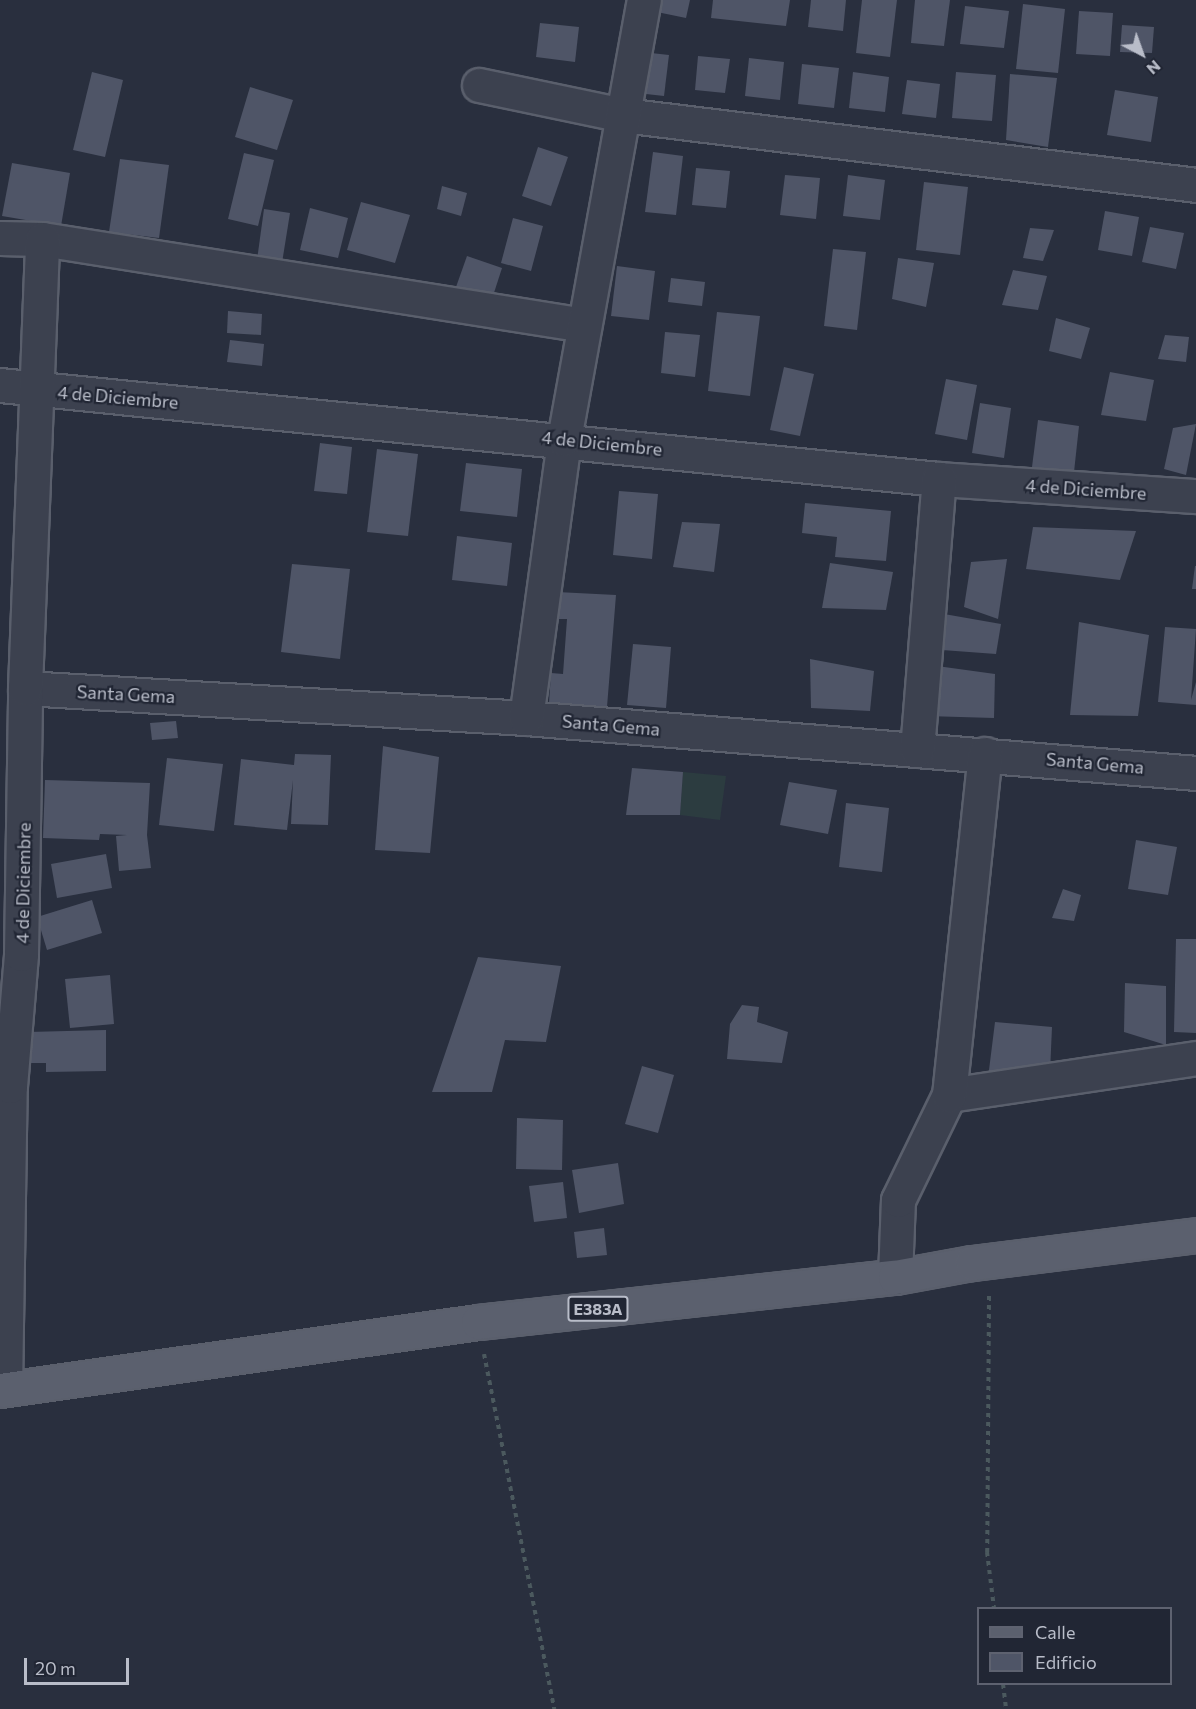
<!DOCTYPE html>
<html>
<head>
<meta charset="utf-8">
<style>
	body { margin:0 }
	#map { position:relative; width:1196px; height:1709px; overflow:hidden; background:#292f3e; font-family:Commissioner,sans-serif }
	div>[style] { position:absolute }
	.green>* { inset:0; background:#2c3c40 }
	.building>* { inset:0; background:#4f5567 }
	.path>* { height:4px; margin-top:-2px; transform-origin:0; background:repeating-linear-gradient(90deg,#4b595e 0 4.5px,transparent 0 9px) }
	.roads { filter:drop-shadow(2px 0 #5a5f6c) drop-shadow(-2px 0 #5a5f6c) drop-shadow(0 2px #5a5f6c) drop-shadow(0 -2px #5a5f6c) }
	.minor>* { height:33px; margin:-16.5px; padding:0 16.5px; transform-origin:16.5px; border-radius:16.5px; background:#3c414f }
	.major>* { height:33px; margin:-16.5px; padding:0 16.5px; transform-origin:16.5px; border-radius:16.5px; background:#5b606e }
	span { translate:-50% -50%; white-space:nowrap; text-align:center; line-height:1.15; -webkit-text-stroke:4.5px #212634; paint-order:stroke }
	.shield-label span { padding:2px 4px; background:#212634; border:2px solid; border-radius:4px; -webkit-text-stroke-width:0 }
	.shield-label { font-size:16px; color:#b9bdc9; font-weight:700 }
	.street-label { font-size:18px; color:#b9bdc9 }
	.legend { position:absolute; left:977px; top:1607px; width:195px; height:78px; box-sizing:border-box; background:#212634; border:2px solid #5e6270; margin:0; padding:8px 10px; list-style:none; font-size:18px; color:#b9bdc9 }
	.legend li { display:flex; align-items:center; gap:12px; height:30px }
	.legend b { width:30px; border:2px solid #5e6270 }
	.north { position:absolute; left:1112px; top:24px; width:60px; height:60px; -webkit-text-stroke:4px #212634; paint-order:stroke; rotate:139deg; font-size:16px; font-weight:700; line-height:24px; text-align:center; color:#b9bdc9 }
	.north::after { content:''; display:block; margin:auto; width:21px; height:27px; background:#b9bdc9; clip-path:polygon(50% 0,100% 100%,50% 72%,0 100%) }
	.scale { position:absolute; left:24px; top:1658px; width:105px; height:27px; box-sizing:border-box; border:3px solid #b9bdc9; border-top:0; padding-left:8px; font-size:18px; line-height:21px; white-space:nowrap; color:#b9bdc9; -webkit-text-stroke:4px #212634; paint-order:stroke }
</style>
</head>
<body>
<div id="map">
	<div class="green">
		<div style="clip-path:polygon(683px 772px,726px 776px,720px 820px,680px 815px)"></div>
	</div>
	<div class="building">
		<div style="clip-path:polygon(654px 0,690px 0,686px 18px,652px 11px)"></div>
		<div style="clip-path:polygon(713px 0,790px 0,786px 26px,711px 18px)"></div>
		<div style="clip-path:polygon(811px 0,846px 0,843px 31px,808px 27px)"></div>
		<div style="clip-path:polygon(862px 0,897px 0,890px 57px,856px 53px)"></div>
		<div style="clip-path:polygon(915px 0,950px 0,944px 46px,911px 43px)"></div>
		<div style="clip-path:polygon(1023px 4px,1065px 9px,1058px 73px,1016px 69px)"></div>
		<div style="clip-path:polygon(965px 6px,1009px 11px,1004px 48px,960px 44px)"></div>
		<div style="clip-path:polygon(1079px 11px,1113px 13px,1110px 56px,1076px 54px)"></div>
		<div style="clip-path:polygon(540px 23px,579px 27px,575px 62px,536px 57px)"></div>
		<div style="clip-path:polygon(1122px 25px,1154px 27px,1152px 53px,1120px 52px)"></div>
		<div style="clip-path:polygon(642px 52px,669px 55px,664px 96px,637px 93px)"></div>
		<div style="clip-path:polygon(698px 56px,730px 59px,725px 93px,695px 90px)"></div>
		<div style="clip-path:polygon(749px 58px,784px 62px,780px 100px,745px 96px)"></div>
		<div style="clip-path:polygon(802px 64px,839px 68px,834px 108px,798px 104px)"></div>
		<div style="clip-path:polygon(92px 72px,123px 80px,105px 157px,73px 150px)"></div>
		<div style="clip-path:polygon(853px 72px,889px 77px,885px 112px,849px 108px)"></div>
		<div style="clip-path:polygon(956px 72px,996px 75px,992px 121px,952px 118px)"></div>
		<div style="clip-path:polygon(1010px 74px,1057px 78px,1048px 147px,1006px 140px)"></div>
		<div style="clip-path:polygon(907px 80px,940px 84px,936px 118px,902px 114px)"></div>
		<div style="clip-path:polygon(250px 87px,293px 100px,277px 150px,235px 137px)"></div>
		<div style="clip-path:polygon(1115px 90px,1158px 97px,1151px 142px,1107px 135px)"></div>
		<div style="clip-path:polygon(538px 147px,568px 157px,551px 206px,522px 196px)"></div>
		<div style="clip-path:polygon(653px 152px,683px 156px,676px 215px,645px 212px)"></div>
		<div style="clip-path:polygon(244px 153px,274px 160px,258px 226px,228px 219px)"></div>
		<div style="clip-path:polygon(120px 159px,169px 165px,159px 238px,109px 232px)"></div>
		<div style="clip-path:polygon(12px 163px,70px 173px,61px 226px,2px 216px)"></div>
		<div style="clip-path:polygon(696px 168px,730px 171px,726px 208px,692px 205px)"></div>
		<div style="clip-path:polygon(785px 175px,820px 178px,816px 219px,780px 215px)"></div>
		<div style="clip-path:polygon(848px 175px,885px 180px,880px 220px,843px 216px)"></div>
		<div style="clip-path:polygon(924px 182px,968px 187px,960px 255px,916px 250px)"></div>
		<div style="clip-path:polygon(442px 186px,467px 193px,461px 216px,437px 209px)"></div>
		<div style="clip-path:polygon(361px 202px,410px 215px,395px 263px,347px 250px)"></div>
		<div style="clip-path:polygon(310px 208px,348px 218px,338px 258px,300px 250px)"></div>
		<div style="clip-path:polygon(264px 209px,290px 213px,282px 263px,257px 260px)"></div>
		<div style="clip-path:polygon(1105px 211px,1139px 217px,1132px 256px,1098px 250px)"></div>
		<div style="clip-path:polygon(513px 218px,543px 226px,531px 271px,501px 263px)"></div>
		<div style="clip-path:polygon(1150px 227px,1184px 233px,1176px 269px,1142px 262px)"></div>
		<div style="clip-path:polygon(1030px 228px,1054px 230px,1043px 261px,1023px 258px)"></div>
		<div style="clip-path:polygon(833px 249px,866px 252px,857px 330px,824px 326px)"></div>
		<div style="clip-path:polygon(467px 256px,502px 268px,492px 299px,456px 287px)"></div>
		<div style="clip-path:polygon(898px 258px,934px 263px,926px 307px,892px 299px)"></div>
		<div style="clip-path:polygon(617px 266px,655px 271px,649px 320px,611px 316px)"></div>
		<div style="clip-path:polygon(1013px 270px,1047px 276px,1038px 310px,1002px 305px)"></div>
		<div style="clip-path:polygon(671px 278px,705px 282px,702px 306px,668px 302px)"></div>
		<div style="clip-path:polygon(228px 311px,262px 314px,261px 335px,227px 333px)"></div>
		<div style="clip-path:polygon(717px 312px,760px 316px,750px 396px,708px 391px)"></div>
		<div style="clip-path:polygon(1056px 318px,1090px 328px,1081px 359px,1049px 351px)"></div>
		<div style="clip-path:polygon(665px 332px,700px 335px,695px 377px,661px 373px)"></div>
		<div style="clip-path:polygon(1165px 335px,1189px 337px,1186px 362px,1158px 359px)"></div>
		<div style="clip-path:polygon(230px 340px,264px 344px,262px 366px,227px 362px)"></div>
		<div style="clip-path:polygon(784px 367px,814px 374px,800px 436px,770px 430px)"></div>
		<div style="clip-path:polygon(1110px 372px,1154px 380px,1146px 421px,1101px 415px)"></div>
		<div style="clip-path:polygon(946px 379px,977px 385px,967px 440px,935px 434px)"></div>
		<div style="clip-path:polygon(980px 403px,1011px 408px,1004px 458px,972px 453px)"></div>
		<div style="clip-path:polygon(1038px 420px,1079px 426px,1074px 472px,1032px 467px)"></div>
		<div style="clip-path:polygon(1196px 424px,1186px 475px,1164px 469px,1173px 428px)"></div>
		<div style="clip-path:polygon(320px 443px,352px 447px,347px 494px,314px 491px)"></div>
		<div style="clip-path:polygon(377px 449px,418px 454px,408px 536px,367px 532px)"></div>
		<div style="clip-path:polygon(466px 463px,522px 469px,517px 517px,460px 511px)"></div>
		<div style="clip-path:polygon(619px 491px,658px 494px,652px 559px,613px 555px)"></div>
		<div style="clip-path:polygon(805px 503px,891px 511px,886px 561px,835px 557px,837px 537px,802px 533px)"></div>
		<div style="clip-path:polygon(682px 522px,720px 524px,714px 572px,673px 567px)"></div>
		<div style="clip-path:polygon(1033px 527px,1136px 531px,1120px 580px,1026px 569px)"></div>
		<div style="clip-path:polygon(457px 536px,512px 543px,507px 586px,452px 580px)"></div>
		<div style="clip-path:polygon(1007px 559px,998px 619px,964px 607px,971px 562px)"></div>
		<div style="clip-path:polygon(830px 563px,893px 572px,886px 610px,822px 608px)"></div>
		<div style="clip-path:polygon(292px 564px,350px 569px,340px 659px,281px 652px)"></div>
		<div style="clip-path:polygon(1195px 566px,1196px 566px,1196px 589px,1192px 589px)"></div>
		<div style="clip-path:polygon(557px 592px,616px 595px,607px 707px,549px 703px,551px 673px,563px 674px,567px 619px,555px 619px)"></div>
		<div style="clip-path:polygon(944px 614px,1001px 624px,996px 654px,942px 650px)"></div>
		<div style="clip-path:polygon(1079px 622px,1149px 635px,1138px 716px,1070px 715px)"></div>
		<div style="clip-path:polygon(1165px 627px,1196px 629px,1191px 700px,1196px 682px,1196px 705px,1158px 702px)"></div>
		<div style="clip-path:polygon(633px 644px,671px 647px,666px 708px,627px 705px)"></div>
		<div style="clip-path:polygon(810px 659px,874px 671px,870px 711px,811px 708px)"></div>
		<div style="clip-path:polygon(937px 666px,995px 674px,994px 718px,926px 716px)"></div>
		<div style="clip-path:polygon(176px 721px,178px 738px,152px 740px,150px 723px)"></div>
		<div style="clip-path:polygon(383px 746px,439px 757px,430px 853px,375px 850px)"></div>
		<div style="clip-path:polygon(295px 754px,331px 755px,328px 825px,291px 824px,293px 780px,287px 830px,234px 825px,241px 759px,294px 765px)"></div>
		<div style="clip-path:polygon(167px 758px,223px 764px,214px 831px,159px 825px)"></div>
		<div style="clip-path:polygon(632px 768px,683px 772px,680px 815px,626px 815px)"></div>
		<div style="clip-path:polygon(45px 780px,150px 783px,147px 835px,151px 868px,119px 871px,116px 836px,127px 835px,100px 834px,99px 840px,43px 838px)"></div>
		<div style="clip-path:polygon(789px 782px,837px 790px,828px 834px,780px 825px)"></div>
		<div style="clip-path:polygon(846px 803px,889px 808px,882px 872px,839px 867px)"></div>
		<div style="clip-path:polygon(1136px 840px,1177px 847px,1168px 895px,1128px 889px)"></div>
		<div style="clip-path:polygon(106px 854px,112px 888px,57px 898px,51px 864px)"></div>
		<div style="clip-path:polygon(1063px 889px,1081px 895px,1074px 921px,1052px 918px)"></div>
		<div style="clip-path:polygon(92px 900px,102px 933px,47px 950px,37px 917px)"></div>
		<div style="clip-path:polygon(1176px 939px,1196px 939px,1196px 1033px,1174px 1032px)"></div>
		<div style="clip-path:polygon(478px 957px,561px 966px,546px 1042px,505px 1040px,492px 1092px,432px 1092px)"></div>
		<div style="clip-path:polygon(110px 975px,114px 1024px,70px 1028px,65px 979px)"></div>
		<div style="clip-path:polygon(1125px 983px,1166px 986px,1166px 1045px,1124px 1032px)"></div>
		<div style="clip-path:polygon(742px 1005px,759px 1007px,757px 1022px,788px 1032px,782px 1063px,727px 1059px,730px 1024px)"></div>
		<div style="clip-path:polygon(995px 1022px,1052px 1027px,1050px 1072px,988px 1078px)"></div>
		<div style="clip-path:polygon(106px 1030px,106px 1071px,46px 1072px,46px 1063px,29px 1063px,28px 1032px)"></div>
		<div style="clip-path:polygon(642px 1066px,674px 1075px,658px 1133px,625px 1124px)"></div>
		<div style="clip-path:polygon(517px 1118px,563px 1120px,562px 1170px,516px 1169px)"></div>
		<div style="clip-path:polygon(618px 1163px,624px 1204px,579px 1213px,572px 1170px)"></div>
		<div style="clip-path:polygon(563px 1182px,567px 1218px,534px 1222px,529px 1186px)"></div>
		<div style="clip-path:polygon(604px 1228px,607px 1255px,577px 1258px,574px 1232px)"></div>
	</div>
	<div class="path">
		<div style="left:989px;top:1296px;width:256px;rotate:90.4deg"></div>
		<div style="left:987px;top:1552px;width:56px;rotate:82.9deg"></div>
		<div style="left:484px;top:1354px;width:362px;rotate:78.8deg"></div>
		<div style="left:1003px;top:1684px;width:25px;rotate:83deg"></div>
	</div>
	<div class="roads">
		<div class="minor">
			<div style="left:479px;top:85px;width:147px;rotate:11.8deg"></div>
			<div style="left:623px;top:115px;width:577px;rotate:6.96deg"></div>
			<div style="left:0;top:238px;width:42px;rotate:1.4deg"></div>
			<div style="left:42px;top:239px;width:549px;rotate:9.02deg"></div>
			<div style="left:0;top:385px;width:944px;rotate:5.72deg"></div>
			<div style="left:939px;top:479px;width:258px;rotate:3.8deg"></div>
			<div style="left:25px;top:688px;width:502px;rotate:3.43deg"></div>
			<div style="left:526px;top:718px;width:672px;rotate:4.69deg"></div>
			<div style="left:526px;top:718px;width:282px;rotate:-82.2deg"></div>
			<div style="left:564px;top:439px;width:446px;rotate:-79.7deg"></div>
			<div style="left:917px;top:750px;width:272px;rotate:-85.4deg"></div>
			<div style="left:949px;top:1095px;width:250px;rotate:-8.5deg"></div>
			<div style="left:895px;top:1277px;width:77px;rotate:-87.8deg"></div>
			<div style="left:898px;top:1200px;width:117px;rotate:-64.1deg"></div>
			<div style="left:949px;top:1095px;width:343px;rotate:-84deg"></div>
			<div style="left:5px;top:1389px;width:303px;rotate:-89.1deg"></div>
			<div style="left:10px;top:1086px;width:132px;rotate:-85.2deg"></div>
			<div style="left:21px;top:954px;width:266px;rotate:-89.1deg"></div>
			<div style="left:25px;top:688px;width:449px;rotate:-87.8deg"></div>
		</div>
		<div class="major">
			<div style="left:0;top:1390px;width:483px;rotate:-8.1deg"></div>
			<div style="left:478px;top:1322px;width:419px;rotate:-6.2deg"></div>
			<div style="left:895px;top:1277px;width:78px;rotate:-10.3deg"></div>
			<div style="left:972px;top:1263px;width:226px;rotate:-7.1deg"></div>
		</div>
	</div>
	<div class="shield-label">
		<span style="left:598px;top:1309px">E383A</span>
	</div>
	<div class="street-label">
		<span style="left:118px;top:397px;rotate:5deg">4 de Diciembre</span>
		<span style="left:602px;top:443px;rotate:6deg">4 de Diciembre</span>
		<span style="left:1086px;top:489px;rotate:4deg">4 de Diciembre</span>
		<span style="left:126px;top:694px;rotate:3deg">Santa Gema</span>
		<span style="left:611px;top:725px;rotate:5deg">Santa Gema</span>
		<span style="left:1095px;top:763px;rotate:5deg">Santa Gema</span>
		<span style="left:23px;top:883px;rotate:-89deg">4 de Diciembre</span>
	</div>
	<ul class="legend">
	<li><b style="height:8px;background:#5b606e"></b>Calle</li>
	<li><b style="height:16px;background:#4f5567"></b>Edificio</li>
	</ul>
	<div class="north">N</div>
	<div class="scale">20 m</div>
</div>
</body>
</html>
